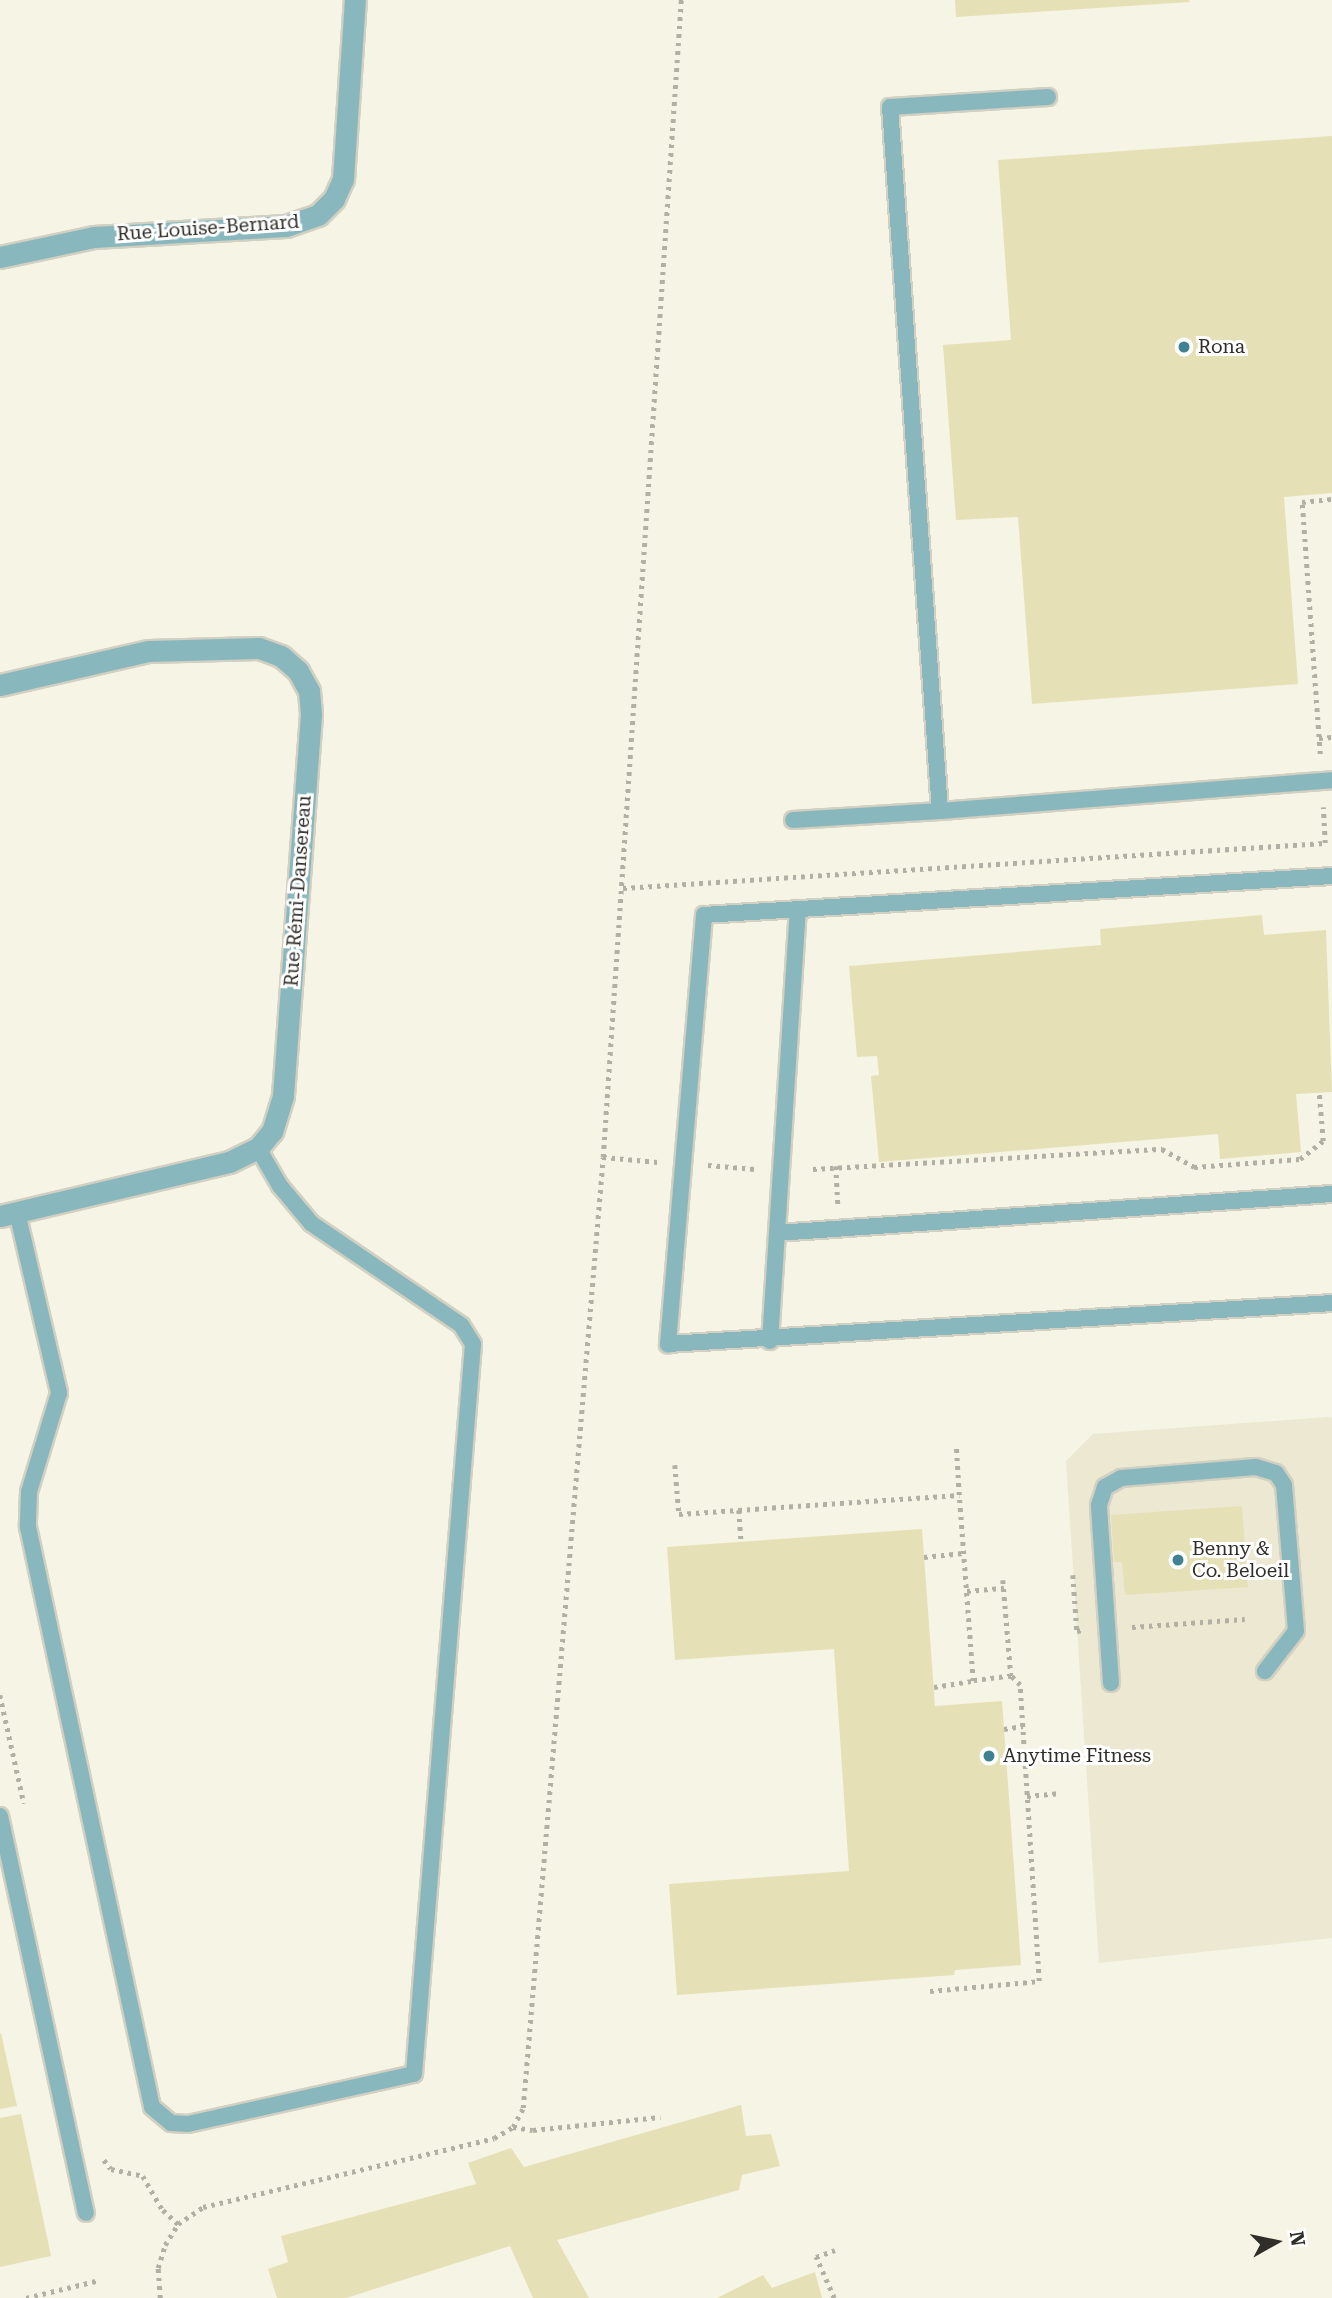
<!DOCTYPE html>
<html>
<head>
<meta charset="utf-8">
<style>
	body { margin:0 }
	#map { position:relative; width:1332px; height:2298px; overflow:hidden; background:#f6f4e4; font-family:"Roboto Serif",serif }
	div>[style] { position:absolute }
	.built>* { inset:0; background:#ece8d2 }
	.building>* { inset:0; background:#e6e0b7 }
	.path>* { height:4.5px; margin-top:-2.25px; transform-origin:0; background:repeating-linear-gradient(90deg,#b2b0a4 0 3.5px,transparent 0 8.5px) }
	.roads { filter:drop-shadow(2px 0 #d2d0c2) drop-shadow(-2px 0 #d2d0c2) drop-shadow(0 2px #d2d0c2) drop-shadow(0 -2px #d2d0c2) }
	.service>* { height:16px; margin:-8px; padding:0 8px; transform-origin:8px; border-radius:8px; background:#88b8bd }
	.minor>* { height:21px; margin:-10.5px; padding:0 10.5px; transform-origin:10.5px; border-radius:10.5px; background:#88b8bd }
	.dots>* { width:19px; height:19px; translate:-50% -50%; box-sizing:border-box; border:4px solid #fff; border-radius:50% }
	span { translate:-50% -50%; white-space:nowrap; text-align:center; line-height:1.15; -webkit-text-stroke:6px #fff; paint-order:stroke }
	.street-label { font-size:19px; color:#2f2e29 }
	.poi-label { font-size:19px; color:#2f2e29 }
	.left { translate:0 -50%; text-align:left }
	.north { position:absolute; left:1241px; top:2207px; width:70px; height:70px; -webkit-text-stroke:5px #fff; paint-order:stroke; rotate:81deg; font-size:19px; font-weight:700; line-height:28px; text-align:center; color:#2f2e29 }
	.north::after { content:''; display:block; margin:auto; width:24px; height:32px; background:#2f2e29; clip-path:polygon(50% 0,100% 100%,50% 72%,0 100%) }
</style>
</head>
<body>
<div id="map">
	<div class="built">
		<div style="clip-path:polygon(1328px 1417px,1332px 1418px,1332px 1938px,1099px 1963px,1066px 1461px,1093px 1434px)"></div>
	</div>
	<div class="building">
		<div style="clip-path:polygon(955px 0,1189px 0,1190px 2px,956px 17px)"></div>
		<div style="clip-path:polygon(1332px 136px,1332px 493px,1284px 497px,1298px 684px,1032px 704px,1018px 517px,956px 520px,943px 345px,1011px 340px,998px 160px)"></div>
		<div style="clip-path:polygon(1262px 915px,1264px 935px,1326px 930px,1332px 1092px,1296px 1094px,1301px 1152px,1220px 1159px,1218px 1134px,879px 1162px,871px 1076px,879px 1075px,877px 1056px,857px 1057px,849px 966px,1101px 945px,1100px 929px)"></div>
		<div style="clip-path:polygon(1242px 1506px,1248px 1587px,1125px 1595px,1122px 1562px,1114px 1562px,1111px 1515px)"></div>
		<div style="clip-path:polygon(922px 1529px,935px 1706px,1002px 1701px,1021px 1965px,955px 1970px,954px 1975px,677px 1995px,669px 1884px,849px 1871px,834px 1649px,675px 1660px,667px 1547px)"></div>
		<div style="clip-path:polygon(1px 2033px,17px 2106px,0 2109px,0 2034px)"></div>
		<div style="clip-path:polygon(741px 2105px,746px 2136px,771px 2134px,780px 2166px,742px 2175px,739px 2190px,557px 2240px,589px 2298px,533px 2298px,510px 2246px,346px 2298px,277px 2298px,268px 2269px,288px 2262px,281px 2236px,476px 2184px,468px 2163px,511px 2148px,524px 2167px)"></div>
		<div style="clip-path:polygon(21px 2114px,51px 2256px,0 2267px,0 2118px)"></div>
		<div style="clip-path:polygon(815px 2272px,822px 2298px,717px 2298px,763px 2275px,772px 2288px)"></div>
	</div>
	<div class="path">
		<div style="left:1319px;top:738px;width:13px;rotate:-4deg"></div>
		<div style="left:1320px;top:754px;width:253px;rotate:-94.1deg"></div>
		<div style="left:1302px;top:502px;width:30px;rotate:-6deg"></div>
		<div style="left:623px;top:888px;width:703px;rotate:-3.67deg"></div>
		<div style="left:1325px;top:843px;width:36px;rotate:-93deg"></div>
		<div style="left:603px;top:1157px;width:55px;rotate:5.2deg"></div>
		<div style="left:708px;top:1165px;width:47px;rotate:4.9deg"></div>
		<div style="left:836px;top:1166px;width:38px;rotate:87deg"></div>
		<div style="left:813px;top:1169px;width:350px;rotate:-3.3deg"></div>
		<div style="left:1162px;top:1149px;width:37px;rotate:29deg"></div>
		<div style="left:1194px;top:1167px;width:106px;rotate:-4.3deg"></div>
		<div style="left:1300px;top:1159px;width:29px;rotate:-38deg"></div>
		<div style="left:1323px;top:1141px;width:48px;rotate:-94.8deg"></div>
		<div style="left:675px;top:1465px;width:49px;rotate:85.3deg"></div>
		<div style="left:679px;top:1514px;width:281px;rotate:-3.9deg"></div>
		<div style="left:959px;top:1495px;width:50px;rotate:-93.4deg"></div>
		<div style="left:739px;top:1510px;width:32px;rotate:86deg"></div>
		<div style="left:924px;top:1557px;width:39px;rotate:-6deg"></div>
		<div style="left:1073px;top:1575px;width:56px;rotate:85.9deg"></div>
		<div style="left:1077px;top:1631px;width:6px;rotate:-9deg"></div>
		<div style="left:1003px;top:1580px;width:96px;rotate:85.2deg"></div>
		<div style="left:967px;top:1591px;width:37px;rotate:-5deg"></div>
		<div style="left:1132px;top:1627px;width:113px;rotate:-4deg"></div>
		<div style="left:934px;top:1687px;width:39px;rotate:-9deg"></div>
		<div style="left:0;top:1695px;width:111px;rotate:77.5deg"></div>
		<div style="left:1004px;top:1729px;width:19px;rotate:-9deg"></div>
		<div style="left:1027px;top:1796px;width:34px;rotate:-5deg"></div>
		<div style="left:930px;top:1991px;width:109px;rotate:-5.2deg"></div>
		<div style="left:1039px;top:1981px;width:297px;rotate:-93.7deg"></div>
		<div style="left:1020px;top:1685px;width:13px;rotate:-135deg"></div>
		<div style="left:1011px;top:1676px;width:38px;rotate:173deg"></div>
		<div style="left:973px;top:1681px;width:187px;rotate:-94.3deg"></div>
		<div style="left:513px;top:2127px;width:20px;rotate:9deg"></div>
		<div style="left:533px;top:2130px;width:128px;rotate:-5.8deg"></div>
		<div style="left:104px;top:2160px;width:11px;rotate:52deg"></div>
		<div style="left:111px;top:2169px;width:33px;rotate:12deg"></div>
		<div style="left:143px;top:2176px;width:39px;rotate:60deg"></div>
		<div style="left:163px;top:2210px;width:21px;rotate:43deg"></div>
		<div style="left:26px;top:2298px;width:76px;rotate:-13.7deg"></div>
		<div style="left:160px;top:2298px;width:30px;rotate:-94deg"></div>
		<div style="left:158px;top:2268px;width:24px;rotate:-73deg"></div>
		<div style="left:165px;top:2245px;width:25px;rotate:-58deg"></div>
		<div style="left:178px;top:2224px;width:30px;rotate:-34deg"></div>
		<div style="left:203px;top:2207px;width:299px;rotate:-13.3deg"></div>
		<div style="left:494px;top:2138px;width:22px;rotate:-30deg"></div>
		<div style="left:513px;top:2127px;width:21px;rotate:-62deg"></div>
		<div style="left:523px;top:2108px;width:954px;rotate:-85.19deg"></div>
		<div style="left:603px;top:1157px;width:1160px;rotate:-86.14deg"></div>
		<div style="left:834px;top:2298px;width:45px;rotate:-113.7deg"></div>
		<div style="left:816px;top:2257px;width:20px;rotate:-20deg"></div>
	</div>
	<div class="roads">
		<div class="service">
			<div style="left:1048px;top:97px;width:158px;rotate:176.4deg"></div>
			<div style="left:890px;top:107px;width:706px;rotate:85.94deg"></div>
			<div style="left:940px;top:811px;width:393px;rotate:-4.5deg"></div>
			<div style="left:793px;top:820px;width:147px;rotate:-3.5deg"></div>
			<div style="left:1332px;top:876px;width:629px;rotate:176.45deg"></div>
			<div style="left:704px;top:915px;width:431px;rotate:94.8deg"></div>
			<div style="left:668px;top:1344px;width:665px;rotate:-3.53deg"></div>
			<div style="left:17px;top:1212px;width:186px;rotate:76.9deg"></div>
			<div style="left:59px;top:1393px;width:103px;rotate:106.9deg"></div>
			<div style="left:29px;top:1492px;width:35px;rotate:92deg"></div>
			<div style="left:28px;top:1527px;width:593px;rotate:77.93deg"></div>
			<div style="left:152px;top:2107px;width:25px;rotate:40deg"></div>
			<div style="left:171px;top:2123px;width:17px;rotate:3deg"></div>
			<div style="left:188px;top:2124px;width:231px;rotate:-12.5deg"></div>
			<div style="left:414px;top:2074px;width:732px;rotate:-85.38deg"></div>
			<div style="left:473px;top:1344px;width:22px;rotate:-122deg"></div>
			<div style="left:461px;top:1325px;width:181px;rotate:-145.8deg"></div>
			<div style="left:311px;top:1223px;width:48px;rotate:-130deg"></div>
			<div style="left:280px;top:1186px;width:44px;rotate:-120.1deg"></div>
			<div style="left:777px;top:1233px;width:556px;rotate:-4.02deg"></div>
			<div style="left:770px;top:1341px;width:433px;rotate:-86.3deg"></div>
			<div style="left:1111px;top:1683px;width:178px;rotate:-93.9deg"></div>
			<div style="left:1099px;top:1505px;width:19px;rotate:-72deg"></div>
			<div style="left:1105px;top:1487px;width:18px;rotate:-29deg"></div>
			<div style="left:1121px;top:1478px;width:135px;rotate:-4.7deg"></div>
			<div style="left:1256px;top:1467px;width:21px;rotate:17deg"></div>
			<div style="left:1276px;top:1473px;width:14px;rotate:56deg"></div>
			<div style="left:1284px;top:1485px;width:146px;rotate:85.3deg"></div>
			<div style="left:1296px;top:1631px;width:51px;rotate:127.8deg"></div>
			<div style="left:0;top:1816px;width:406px;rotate:77.8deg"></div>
		</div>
		<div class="minor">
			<div style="left:0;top:257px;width:96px;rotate:-12deg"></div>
			<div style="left:94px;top:237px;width:192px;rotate:-3.3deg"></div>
			<div style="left:286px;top:226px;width:34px;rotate:-19deg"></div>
			<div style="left:318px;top:215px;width:23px;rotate:-45deg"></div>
			<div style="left:334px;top:199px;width:22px;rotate:-66deg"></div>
			<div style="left:343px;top:179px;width:179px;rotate:-86.2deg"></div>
			<div style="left:0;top:685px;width:152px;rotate:-12.9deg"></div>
			<div style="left:148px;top:651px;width:111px;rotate:-1.5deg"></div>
			<div style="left:259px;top:648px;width:23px;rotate:20deg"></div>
			<div style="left:281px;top:656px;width:23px;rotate:41deg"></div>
			<div style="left:298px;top:671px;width:23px;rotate:61deg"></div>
			<div style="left:309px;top:691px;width:23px;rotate:85deg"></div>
			<div style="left:311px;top:714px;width:383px;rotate:94.2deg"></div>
			<div style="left:283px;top:1096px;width:37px;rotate:107deg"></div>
			<div style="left:272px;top:1131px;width:22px;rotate:129deg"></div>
			<div style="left:258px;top:1148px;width:32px;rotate:154deg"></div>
			<div style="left:229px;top:1162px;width:235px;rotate:166.7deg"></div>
		</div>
	</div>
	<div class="dots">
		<div style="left:1184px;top:347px;background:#3f8292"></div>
		<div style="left:1178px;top:1560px;background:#3f8292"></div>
		<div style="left:989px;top:1756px;background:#3f8292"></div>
	</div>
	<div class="street-label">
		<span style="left:208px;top:228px;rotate:-4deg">Rue Louise-Bernard</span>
		<span style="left:298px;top:891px;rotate:-86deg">Rue Rémi-Dansereau</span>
	</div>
	<div class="poi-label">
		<span class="left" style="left:1198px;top:347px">Rona</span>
		<span class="left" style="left:1192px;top:1560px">Benny &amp;<br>Co. Beloeil</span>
		<span class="left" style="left:1003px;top:1756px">Anytime Fitness</span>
	</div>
	<div class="north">N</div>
</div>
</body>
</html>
